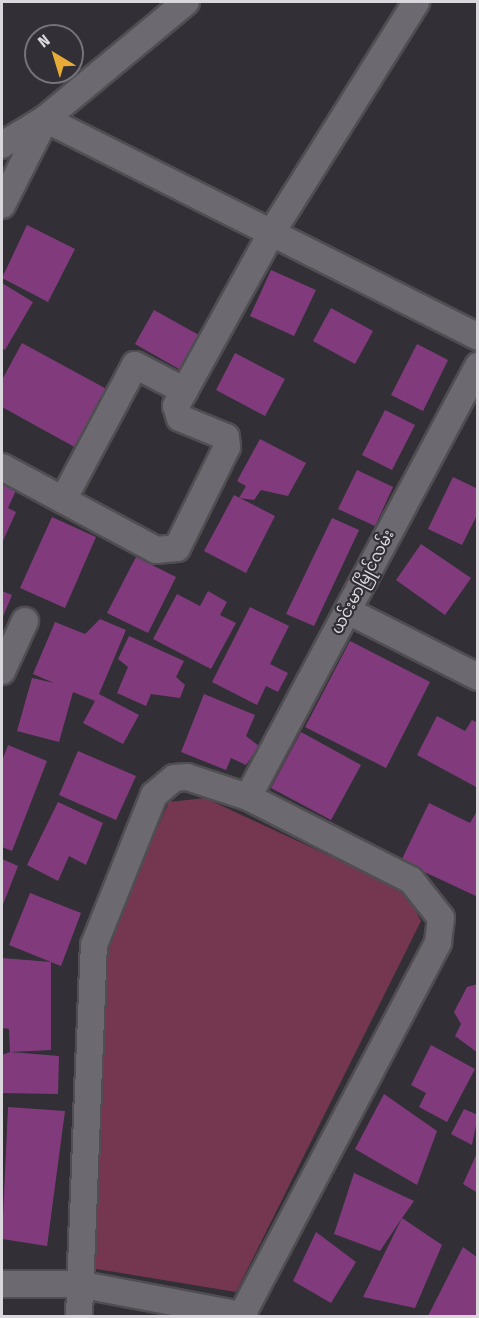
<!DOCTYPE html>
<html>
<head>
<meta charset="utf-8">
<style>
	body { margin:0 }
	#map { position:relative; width:479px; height:1318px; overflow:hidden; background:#323036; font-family:"Fira Sans Condensed","Noto Sans Myanmar",sans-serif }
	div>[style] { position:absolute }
	.green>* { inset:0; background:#753750 }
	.building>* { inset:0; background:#813b7d }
	.roads { filter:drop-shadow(2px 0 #504e52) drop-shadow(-2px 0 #504e52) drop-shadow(0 2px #504e52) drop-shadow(0 -2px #504e52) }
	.minor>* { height:26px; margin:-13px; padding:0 13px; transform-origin:13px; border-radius:13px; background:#6c6a70 }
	span { translate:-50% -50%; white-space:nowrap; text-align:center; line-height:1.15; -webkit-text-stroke:4.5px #323036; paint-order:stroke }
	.street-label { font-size:16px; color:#dad8dc }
	.frame { position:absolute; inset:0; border:3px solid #dad8dc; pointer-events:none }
	.north { position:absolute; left:24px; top:24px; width:60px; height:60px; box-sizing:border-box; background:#323036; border:2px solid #757378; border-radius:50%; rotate:322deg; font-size:16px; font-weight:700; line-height:24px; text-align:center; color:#dad8dc }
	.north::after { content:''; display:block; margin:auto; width:21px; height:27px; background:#e8ab37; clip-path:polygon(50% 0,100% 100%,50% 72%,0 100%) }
</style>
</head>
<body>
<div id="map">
	<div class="green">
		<div style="clip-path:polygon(205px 798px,405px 891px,421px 921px,236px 1292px,91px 1268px,109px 936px,169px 802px)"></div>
	</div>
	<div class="building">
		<div style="clip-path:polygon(27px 225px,75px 249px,48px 302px,2px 278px)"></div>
		<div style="clip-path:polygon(271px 270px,316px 290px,294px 336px,250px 316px)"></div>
		<div style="clip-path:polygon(2px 283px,33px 302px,5px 350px,2px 348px)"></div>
		<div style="clip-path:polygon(331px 308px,373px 331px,355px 364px,313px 341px)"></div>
		<div style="clip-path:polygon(154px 310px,206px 339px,186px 373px,135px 344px)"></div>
		<div style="clip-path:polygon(22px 343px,112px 392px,80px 450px,2px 407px,2px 380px)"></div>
		<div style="clip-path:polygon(417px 344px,448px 360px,423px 411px,391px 395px)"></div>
		<div style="clip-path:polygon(235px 353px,285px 379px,265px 416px,216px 390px)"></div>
		<div style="clip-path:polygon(385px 410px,415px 425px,392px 470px,362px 455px)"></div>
		<div style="clip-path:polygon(260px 439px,306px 463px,288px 496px,261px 490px,254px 500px,239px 498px,246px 486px,237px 481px)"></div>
		<div style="clip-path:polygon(357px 470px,393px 487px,375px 526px,338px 509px)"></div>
		<div style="clip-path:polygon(453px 477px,478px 489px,478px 513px,462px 545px,428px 529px)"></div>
		<div style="clip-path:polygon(2px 482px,17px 488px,8px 508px,16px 512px,2px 543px)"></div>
		<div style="clip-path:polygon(234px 495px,275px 516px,246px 573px,204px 551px)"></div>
		<div style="clip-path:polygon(52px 517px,96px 537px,65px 608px,20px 588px)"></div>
		<div style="clip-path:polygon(332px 518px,359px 530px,314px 626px,286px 614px)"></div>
		<div style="clip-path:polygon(421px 544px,471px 578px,445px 615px,396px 580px)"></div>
		<div style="clip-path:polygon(136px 557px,176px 577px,148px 633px,107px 613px)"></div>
		<div style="clip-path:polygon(2px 591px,12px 595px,2px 619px)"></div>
		<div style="clip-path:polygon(208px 591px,227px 602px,220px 615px,236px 623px,211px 669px,153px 639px,177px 594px,200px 606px)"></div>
		<div style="clip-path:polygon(250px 607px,289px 626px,270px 664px,288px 673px,278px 692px,266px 686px,257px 705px,212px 682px)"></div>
		<div style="clip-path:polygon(100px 619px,126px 630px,99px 694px,139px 715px,123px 744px,83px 723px,95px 701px,73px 692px,59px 742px,17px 731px,32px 678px,54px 683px,33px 674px,55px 622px,85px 634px)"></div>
		<div style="clip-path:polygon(129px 636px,184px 661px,176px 677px,185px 685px,180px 698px,151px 694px,146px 706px,117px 693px,128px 667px,118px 659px)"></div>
		<div style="clip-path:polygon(350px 641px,430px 682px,386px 768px,305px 727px)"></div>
		<div style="clip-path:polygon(204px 694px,255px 715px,246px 736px,259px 746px,246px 765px,231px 758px,226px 770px,181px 752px)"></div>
		<div style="clip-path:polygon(437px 716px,465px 731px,472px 720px,478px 723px,478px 788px,417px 755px)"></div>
		<div style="clip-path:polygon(301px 732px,361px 765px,331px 820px,271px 788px)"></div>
		<div style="clip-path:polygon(8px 745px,47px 761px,12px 851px,2px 847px,2px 761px)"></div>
		<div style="clip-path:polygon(78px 751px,136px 776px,116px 820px,59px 795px)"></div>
		<div style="clip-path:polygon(58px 802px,103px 823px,86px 865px,69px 856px,58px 881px,27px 865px)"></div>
		<div style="clip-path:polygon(429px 803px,470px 823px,478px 809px,478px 897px,401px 861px)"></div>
		<div style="clip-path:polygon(2px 859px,18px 866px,2px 907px)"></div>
		<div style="clip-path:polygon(30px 893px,81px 913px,61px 966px,51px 962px,51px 1050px,10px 1052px,9px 1029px,2px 1028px,2px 958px,51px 962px,9px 945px)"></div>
		<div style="clip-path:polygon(478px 984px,478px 1053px,455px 1036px,461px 1024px,454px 1012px,467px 987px)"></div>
		<div style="clip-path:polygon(431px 1045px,475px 1069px,447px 1122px,419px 1107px,426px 1093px,411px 1085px)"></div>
		<div style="clip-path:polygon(10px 1052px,59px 1056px,58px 1094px,2px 1093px,2px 1055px)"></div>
		<div style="clip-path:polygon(384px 1094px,437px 1131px,417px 1185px,355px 1149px)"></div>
		<div style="clip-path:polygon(8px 1107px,65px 1111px,47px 1246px,2px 1239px)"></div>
		<div style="clip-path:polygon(464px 1109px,478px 1115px,472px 1145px,451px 1134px)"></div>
		<div style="clip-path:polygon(478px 1151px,478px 1193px,463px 1184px)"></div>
		<div style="clip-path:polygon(354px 1173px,414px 1201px,402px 1218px,442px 1245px,415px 1308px,363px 1297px,402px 1218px,380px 1251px,334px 1234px)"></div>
		<div style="clip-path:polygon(316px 1232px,356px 1262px,331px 1303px,293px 1281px)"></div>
		<div style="clip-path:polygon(463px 1247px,478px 1258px,478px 1316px,428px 1316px)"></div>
	</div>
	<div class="roads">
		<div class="minor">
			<div style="left:45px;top:119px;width:485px;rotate:26.7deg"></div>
			<div style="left:2px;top:145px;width:50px;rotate:-31.2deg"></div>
			<div style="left:45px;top:119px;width:183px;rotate:-39.7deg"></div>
			<div style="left:2px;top:205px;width:95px;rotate:-63.2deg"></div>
			<div style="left:2px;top:467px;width:175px;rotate:28.3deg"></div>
			<div style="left:156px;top:550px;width:21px;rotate:-5deg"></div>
			<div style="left:177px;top:548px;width:113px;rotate:-63.7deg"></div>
			<div style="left:227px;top:447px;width:10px;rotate:-96deg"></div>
			<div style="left:226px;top:437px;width:50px;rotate:-157.6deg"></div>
			<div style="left:180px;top:418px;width:13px;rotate:-108deg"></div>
			<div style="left:176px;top:406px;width:199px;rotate:-61.1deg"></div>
			<div style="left:272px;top:232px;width:271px;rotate:-57.9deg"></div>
			<div style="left:63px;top:500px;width:153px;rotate:-61.9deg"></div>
			<div style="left:135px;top:365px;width:56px;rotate:27.5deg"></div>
			<div style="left:348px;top:611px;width:146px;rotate:26.9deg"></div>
			<div style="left:2px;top:671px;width:55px;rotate:-65.3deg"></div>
			<div style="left:248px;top:797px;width:489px;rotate:-61.9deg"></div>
			<div style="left:2px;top:1284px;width:76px"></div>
			<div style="left:78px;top:1284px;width:170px;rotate:10.8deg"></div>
			<div style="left:79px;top:1316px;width:371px;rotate:-87.7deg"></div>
			<div style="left:94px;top:945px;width:162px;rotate:-68.2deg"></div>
			<div style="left:154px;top:795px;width:26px;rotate:-40deg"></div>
			<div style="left:174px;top:778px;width:13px;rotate:-4deg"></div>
			<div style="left:187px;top:777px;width:64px;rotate:18.2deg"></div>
			<div style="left:248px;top:797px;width:183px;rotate:27deg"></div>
			<div style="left:411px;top:880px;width:48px;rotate:51.7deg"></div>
			<div style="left:441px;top:918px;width:25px;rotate:97deg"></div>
			<div style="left:438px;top:943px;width:420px;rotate:117.8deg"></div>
		</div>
	</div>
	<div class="street-label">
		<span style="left:363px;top:582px;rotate:-62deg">ယင်းမာမြိုင်လမ်း</span>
	</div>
	<div class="frame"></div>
	<div class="north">N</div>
</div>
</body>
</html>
